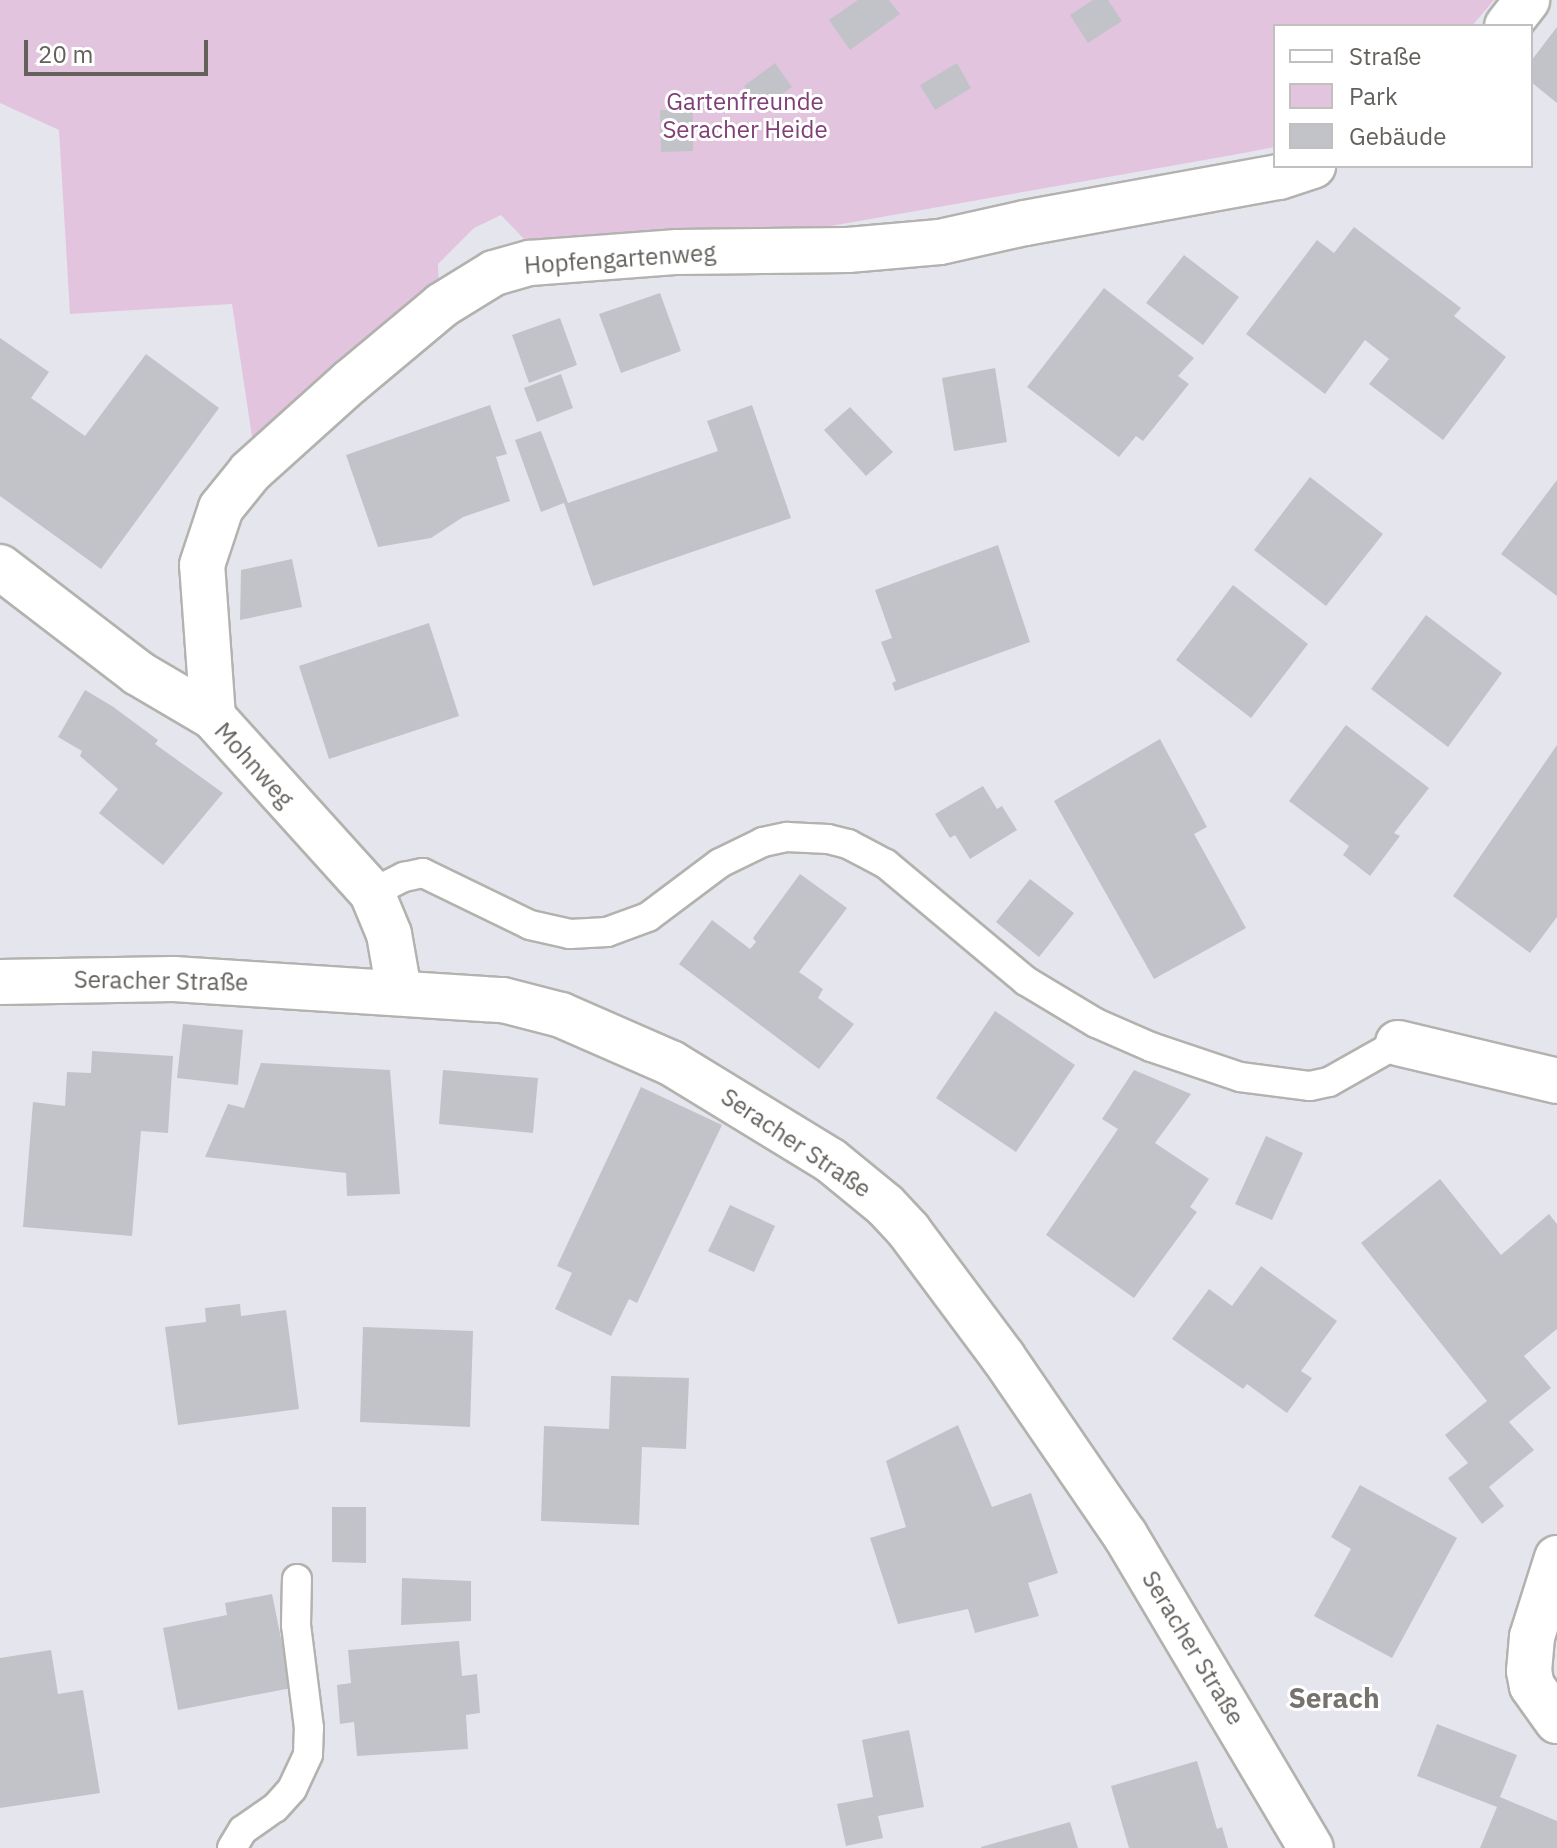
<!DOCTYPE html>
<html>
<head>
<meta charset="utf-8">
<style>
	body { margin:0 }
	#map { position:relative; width:1557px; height:1848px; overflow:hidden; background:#e5e6ed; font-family:"IBM Plex Sans",sans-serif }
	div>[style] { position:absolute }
	.green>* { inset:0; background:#e2c4df }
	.building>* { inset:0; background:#c1c3c9 }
	.roads { filter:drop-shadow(2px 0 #b3b2ae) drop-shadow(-2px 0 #b3b2ae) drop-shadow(0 2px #b3b2ae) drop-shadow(0 -2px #b3b2ae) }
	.lane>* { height:28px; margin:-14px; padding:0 14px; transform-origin:14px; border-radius:14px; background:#fff }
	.street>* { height:44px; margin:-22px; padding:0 22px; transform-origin:22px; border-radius:22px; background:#fff }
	span { translate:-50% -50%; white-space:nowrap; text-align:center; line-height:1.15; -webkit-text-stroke:6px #fff; paint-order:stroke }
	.park-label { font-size:24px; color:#813f77 }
	.street-label { font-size:24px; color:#64615d }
	.quarter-label { font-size:28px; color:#76736e; font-weight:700 }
	.legend { position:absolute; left:1273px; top:24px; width:260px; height:144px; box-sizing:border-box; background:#fff; border:2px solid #c1c0be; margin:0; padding:10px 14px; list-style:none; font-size:24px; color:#64615d }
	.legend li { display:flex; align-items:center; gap:16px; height:40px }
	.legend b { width:40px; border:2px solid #c1c0be }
	.scale { position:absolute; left:24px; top:40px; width:184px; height:36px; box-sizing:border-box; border:4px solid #64615d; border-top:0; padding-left:10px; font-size:24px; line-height:28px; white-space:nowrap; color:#64615d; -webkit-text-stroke:6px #fff; paint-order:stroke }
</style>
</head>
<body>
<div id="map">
	<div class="green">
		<div style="clip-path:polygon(0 0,1494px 0,1472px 26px,1275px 26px,1275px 147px,1244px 153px,808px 230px,524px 239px,501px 215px,474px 228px,438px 264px,439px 288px,254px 450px,232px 304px,70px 314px,59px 130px,0 103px)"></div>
	</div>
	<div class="building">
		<div style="clip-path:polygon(858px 0,889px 0,900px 14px,850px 50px,829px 20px)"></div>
		<div style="clip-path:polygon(1093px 0,1108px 0,1122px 21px,1088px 43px,1070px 15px)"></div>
		<div style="clip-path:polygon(1557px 27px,1557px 103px,1531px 82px,1531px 61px)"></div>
		<div style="clip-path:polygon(775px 63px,792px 87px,761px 109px,744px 86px)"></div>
		<div style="clip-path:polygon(957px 63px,971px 88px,935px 110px,920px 85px)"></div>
		<div style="clip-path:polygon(660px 110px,693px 110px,693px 151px,661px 152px)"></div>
		<div style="clip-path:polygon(1354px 227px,1461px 308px,1454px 316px,1506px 357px,1443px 440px,1369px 384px,1389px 359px,1365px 340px,1325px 394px,1246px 334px,1317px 240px,1334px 253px)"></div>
		<div style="clip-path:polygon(1184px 255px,1239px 297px,1203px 345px,1146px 303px)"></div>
		<div style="clip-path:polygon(1104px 288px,1194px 358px,1178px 376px,1189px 384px,1143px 441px,1136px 436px,1119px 457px,1027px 387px)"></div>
		<div style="clip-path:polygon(660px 293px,681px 351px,621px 373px,599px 314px)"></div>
		<div style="clip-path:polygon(560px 318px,577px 365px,529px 383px,512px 335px)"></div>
		<div style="clip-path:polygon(0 338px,49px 372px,31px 398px,85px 436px,146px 354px,219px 408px,101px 569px,0 496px)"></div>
		<div style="clip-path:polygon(995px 368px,1007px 442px,954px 451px,942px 378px)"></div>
		<div style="clip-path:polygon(561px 374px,573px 408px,537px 422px,524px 388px)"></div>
		<div style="clip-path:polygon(490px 405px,507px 454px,496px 457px,510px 501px,463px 517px,431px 538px,378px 547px,346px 455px)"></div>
		<div style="clip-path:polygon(752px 405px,791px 518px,593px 586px,564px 503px,541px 512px,515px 440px,541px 431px,568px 503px,718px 451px,707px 421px)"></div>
		<div style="clip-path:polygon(850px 407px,893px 452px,866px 476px,824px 430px)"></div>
		<div style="clip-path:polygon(1310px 477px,1383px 534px,1326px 606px,1254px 550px)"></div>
		<div style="clip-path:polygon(1557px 480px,1557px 596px,1501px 554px)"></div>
		<div style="clip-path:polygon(998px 545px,1030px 642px,895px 691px,892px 683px,896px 681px,881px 642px,892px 638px,875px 590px)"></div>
		<div style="clip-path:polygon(292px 559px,302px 607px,240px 620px,241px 570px)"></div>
		<div style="clip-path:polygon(1233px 585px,1308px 644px,1251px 718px,1176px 660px)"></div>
		<div style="clip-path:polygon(1426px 615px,1502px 673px,1448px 747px,1371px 689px)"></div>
		<div style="clip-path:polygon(429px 623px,459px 716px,329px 759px,299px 666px)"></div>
		<div style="clip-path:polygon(85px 690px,112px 706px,158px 740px,155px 744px,223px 793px,163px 865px,99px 813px,118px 789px,80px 756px,82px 751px,58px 737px)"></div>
		<div style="clip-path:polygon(1346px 725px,1429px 788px,1394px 833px,1400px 836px,1370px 876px,1343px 855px,1349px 846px,1289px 801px)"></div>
		<div style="clip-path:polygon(1160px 739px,1207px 827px,1194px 834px,1246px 928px,1154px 979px,1054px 801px)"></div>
		<div style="clip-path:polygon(1557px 745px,1557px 917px,1530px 953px,1453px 896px)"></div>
		<div style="clip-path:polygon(983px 786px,997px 809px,1002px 806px,1017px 830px,970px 859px,955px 835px,950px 838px,935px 814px)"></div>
		<div style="clip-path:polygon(800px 874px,847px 908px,799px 972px,823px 989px,818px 998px,854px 1024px,819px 1069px,679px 964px,712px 920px,750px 949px,756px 942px,753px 938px)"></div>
		<div style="clip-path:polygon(1030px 879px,1074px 913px,1039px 957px,996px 922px)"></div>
		<div style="clip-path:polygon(995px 1011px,1075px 1065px,1016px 1152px,936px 1098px)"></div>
		<div style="clip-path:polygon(183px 1024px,243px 1030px,238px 1085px,177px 1078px)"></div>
		<div style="clip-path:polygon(92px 1051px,173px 1056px,168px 1133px,141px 1131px,132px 1236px,23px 1227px,33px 1102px,65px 1106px,67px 1072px,91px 1073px)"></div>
		<div style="clip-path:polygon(261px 1063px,390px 1070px,400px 1194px,347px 1196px,346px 1173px,205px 1157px,228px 1104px,244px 1108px)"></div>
		<div style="clip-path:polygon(443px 1070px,538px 1078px,533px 1133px,439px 1124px)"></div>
		<div style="clip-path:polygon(1134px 1070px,1191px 1094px,1155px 1143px,1209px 1179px,1190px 1207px,1197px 1212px,1134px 1298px,1046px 1235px,1118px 1129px,1102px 1119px)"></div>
		<div style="clip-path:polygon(641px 1087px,722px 1125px,637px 1303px,629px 1299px,611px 1336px,555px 1309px,572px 1273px,557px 1266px)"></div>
		<div style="clip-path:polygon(1266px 1136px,1303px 1153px,1272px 1220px,1235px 1204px)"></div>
		<div style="clip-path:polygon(1440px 1179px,1501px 1255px,1549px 1214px,1557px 1224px,1557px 1329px,1524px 1356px,1551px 1388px,1509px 1422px,1534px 1450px,1489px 1487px,1504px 1506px,1482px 1524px,1448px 1478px,1468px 1463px,1445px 1435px,1487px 1401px,1361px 1243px)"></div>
		<div style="clip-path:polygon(730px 1205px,775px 1226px,754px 1272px,708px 1251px)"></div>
		<div style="clip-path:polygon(1261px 1266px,1337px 1321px,1301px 1371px,1312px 1378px,1287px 1413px,1247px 1384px,1243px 1389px,1172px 1339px,1209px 1289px,1232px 1306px)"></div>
		<div style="clip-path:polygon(240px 1304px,241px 1316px,286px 1310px,299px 1409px,178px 1425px,165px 1327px,206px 1322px,205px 1308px)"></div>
		<div style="clip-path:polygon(363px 1327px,473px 1331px,470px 1427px,360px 1422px)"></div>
		<div style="clip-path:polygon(611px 1376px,689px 1378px,686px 1449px,642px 1447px,639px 1525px,541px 1521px,544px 1426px,609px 1429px)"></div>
		<div style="clip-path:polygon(958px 1425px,992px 1507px,1031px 1493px,1058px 1573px,1028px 1583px,1039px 1616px,975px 1633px,968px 1609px,898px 1624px,870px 1538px,906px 1527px,886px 1461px)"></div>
		<div style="clip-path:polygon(1360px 1485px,1457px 1538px,1392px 1658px,1314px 1616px,1351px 1549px,1331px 1537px)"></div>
		<div style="clip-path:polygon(332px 1507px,366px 1507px,366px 1563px,332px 1562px)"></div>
		<div style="clip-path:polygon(402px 1578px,471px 1581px,471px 1621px,401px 1625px)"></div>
		<div style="clip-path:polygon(272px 1594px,291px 1688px,178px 1710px,163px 1628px,227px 1615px,225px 1603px)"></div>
		<div style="clip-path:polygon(459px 1641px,462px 1676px,477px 1674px,480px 1713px,466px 1715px,468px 1749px,357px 1756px,354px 1722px,340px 1724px,337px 1685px,351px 1683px,348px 1650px)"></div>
		<div style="clip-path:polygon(51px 1650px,58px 1694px,83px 1690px,100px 1793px,0 1808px,0 1658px)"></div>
		<div style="clip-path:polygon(1437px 1724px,1517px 1755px,1500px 1797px,1557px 1821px,1557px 1848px,1480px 1848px,1497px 1807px,1417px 1776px)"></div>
		<div style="clip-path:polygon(909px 1730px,924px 1807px,878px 1816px,883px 1838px,846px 1846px,837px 1804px,873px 1797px,862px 1740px)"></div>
		<div style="clip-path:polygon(1197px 1761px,1217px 1829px,1222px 1827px,1228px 1848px,1129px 1848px,1111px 1786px)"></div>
		<div style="clip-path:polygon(1070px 1822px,1078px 1848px,981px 1848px,981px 1847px)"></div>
	</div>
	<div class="roads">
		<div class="lane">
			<div style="left:372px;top:893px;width:36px;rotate:-27deg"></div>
			<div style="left:404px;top:877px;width:19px;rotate:-12deg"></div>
			<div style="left:423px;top:873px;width:119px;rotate:25.9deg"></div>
			<div style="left:530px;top:925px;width:41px;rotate:12.7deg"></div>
			<div style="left:570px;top:934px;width:37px;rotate:-3deg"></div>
			<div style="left:607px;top:932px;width:44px;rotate:-20.1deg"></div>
			<div style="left:648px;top:917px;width:90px;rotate:-36.9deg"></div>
			<div style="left:720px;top:863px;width:48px;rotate:-26deg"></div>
			<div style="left:763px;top:842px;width:25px;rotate:-12deg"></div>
			<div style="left:787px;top:837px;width:41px;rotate:2.8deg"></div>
			<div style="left:828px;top:839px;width:21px;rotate:14deg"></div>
			<div style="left:848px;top:844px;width:43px;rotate:27.8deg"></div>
			<div style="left:886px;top:864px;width:182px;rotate:39.9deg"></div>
			<div style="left:1026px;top:981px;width:82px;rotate:31deg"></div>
			<div style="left:1096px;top:1023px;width:60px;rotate:23.6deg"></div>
			<div style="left:1151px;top:1047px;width:94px;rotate:18.6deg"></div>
			<div style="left:1240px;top:1077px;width:71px;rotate:7.3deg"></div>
			<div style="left:1310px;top:1086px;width:19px;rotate:-12deg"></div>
			<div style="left:1329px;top:1082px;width:79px;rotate:-29.5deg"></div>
			<div style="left:232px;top:1848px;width:21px;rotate:-59deg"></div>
			<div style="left:243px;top:1830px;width:39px;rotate:-35deg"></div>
			<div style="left:275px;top:1808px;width:25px;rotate:-48deg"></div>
			<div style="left:292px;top:1789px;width:38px;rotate:-65deg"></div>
			<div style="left:308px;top:1754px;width:26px;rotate:-88deg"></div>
			<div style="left:309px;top:1728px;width:104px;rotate:-97.2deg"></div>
			<div style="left:296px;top:1625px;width:46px;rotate:-88.8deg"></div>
		</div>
		<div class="street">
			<div style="left:1507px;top:26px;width:33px;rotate:-52deg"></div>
			<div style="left:0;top:567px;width:174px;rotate:37.5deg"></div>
			<div style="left:138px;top:673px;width:87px;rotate:30.4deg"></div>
			<div style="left:213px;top:717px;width:237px;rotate:47.9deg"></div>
			<div style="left:372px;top:893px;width:44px;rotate:67.5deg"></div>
			<div style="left:389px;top:934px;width:58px;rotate:80deg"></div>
			<div style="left:213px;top:717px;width:152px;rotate:-94.1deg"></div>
			<div style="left:202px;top:565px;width:60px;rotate:-71.6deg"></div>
			<div style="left:221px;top:508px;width:46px;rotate:-51.1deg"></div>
			<div style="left:250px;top:472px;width:135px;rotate:-42deg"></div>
			<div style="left:350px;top:382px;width:120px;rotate:-39.9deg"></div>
			<div style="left:442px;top:305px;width:61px;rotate:-31.6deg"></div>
			<div style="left:494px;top:273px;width:37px;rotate:-16deg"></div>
			<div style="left:530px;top:263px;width:148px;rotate:-4.3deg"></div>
			<div style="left:678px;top:252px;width:170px;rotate:-0.7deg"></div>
			<div style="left:848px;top:250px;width:92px;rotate:-5deg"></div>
			<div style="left:940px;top:242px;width:87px;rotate:-12.6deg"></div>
			<div style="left:1025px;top:223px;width:258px;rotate:-10.3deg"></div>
			<div style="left:1279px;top:177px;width:36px;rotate:-18deg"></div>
			<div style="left:0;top:982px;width:174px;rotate:-1deg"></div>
			<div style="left:174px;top:979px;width:330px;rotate:3.7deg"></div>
			<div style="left:503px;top:1000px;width:60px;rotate:14.5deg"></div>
			<div style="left:561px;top:1015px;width:120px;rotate:23.6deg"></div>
			<div style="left:671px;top:1063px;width:186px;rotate:31.4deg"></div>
			<div style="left:830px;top:1160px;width:71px;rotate:39.3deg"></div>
			<div style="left:885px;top:1205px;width:35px;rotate:47deg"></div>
			<div style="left:909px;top:1231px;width:157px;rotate:53.3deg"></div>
			<div style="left:1003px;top:1357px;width:216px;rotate:55.6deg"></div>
			<div style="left:1125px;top:1535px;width:364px;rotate:59.3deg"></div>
			<div style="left:1398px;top:1043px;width:163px;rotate:13.4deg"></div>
			<div style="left:1557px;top:1558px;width:83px;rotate:107.6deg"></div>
			<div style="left:1532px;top:1637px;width:34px;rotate:95deg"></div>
			<div style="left:1529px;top:1671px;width:15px;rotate:79deg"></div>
			<div style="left:1532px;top:1686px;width:43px;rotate:54.5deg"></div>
		</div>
	</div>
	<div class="park-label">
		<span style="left:745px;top:116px">Gartenfreunde<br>Seracher Heide</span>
	</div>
	<div class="street-label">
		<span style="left:620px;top:259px;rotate:-4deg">Hopfengartenweg</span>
		<span style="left:254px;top:765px;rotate:48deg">Mohnweg</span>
		<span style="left:161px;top:981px;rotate:1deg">Seracher Straße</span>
		<span style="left:796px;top:1143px;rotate:34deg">Seracher Straße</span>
		<span style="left:1193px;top:1648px;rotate:59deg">Seracher Straße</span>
	</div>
	<div class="quarter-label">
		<span style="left:1334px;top:1698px">Serach</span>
	</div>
	<ul class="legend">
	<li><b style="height:10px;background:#fff"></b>Straße</li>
	<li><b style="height:22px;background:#e2c4df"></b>Park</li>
	<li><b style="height:22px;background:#c1c3c9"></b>Gebäude</li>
	</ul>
	<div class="scale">20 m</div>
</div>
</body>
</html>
